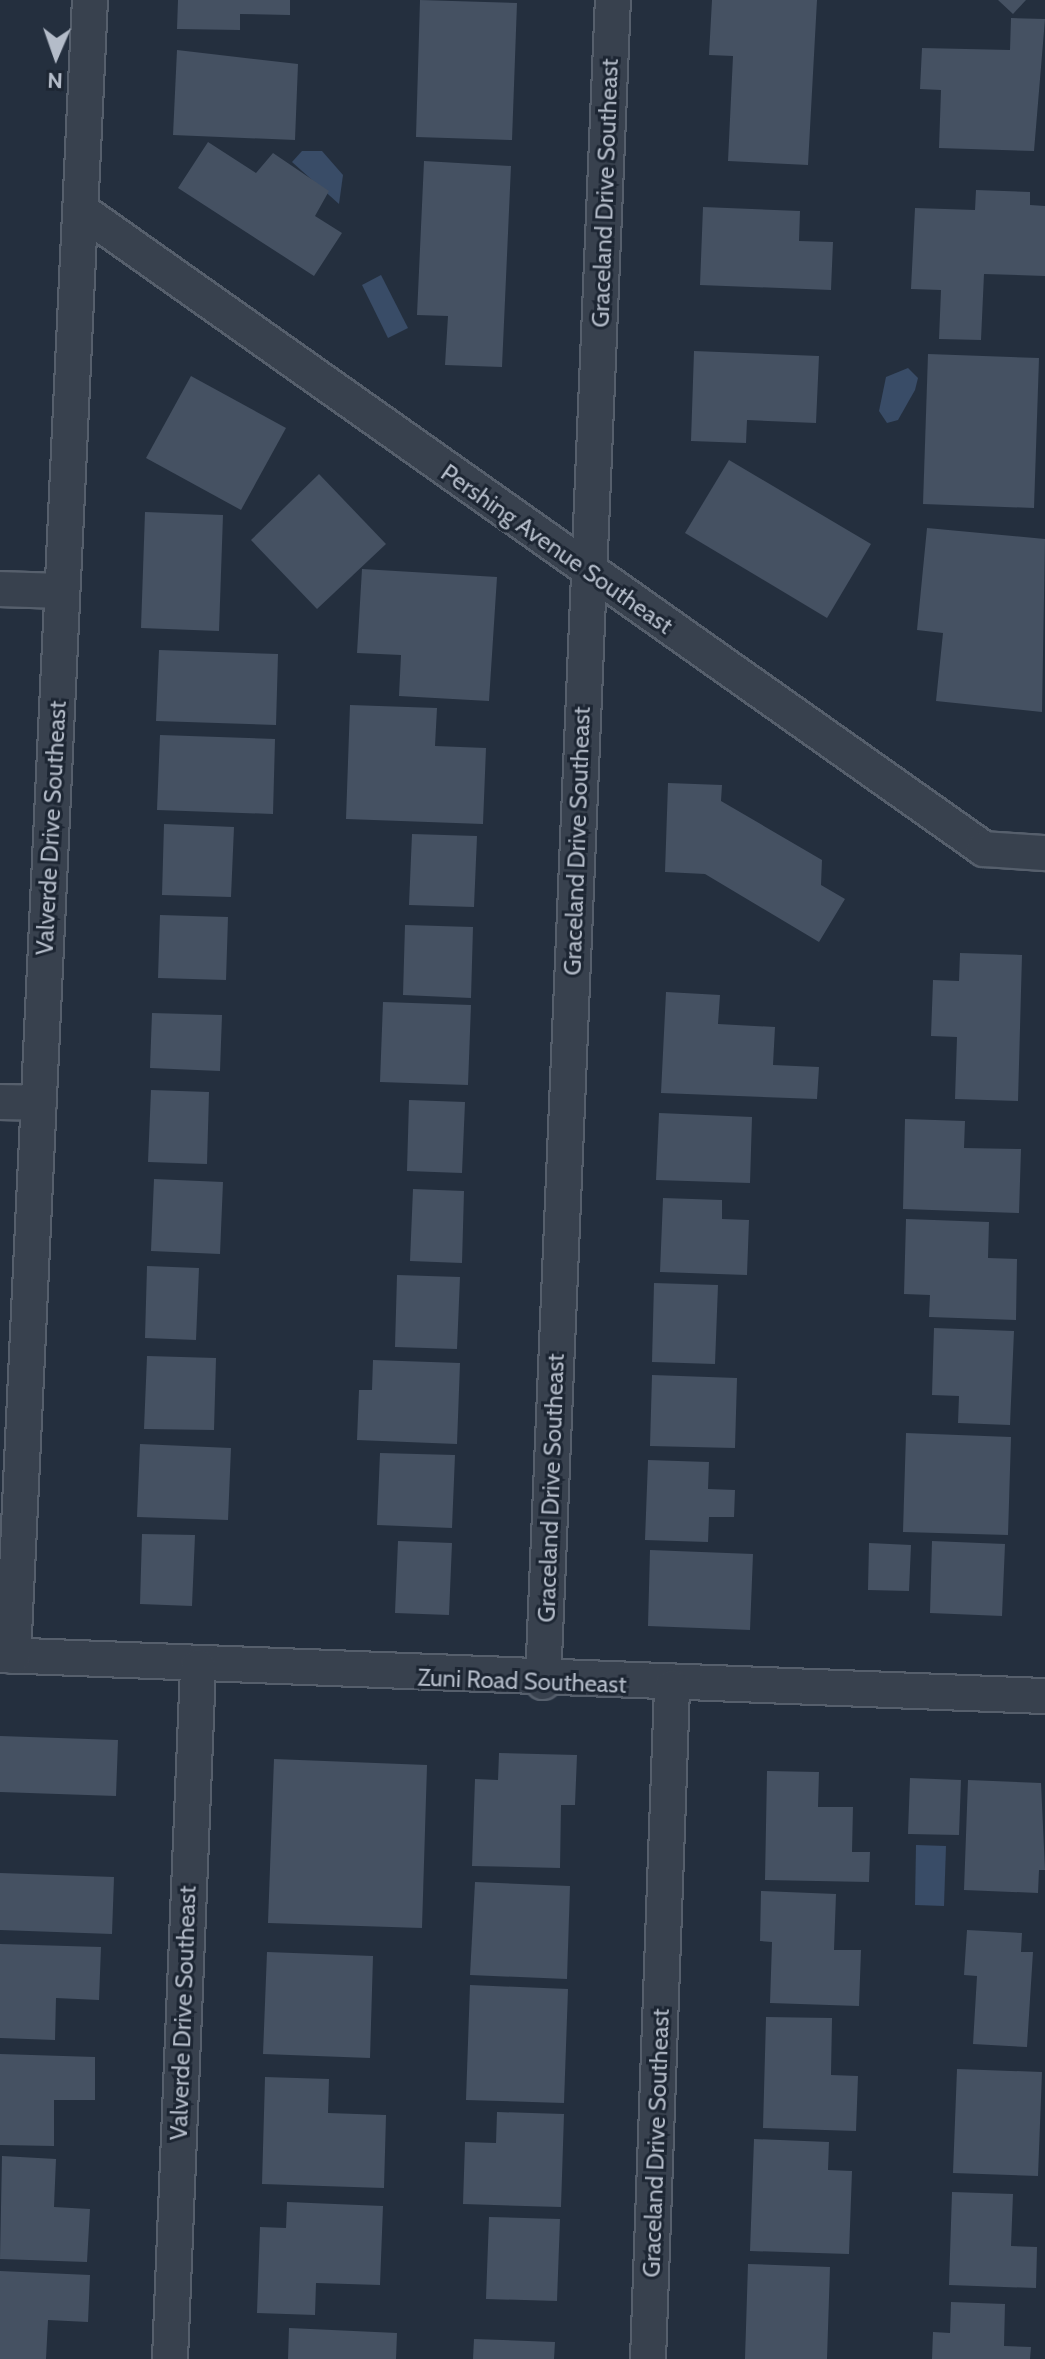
<!DOCTYPE html>
<html>
<head>
<meta charset="utf-8">
<style>
	body { margin:0 }
	#map { position:relative; width:1045px; height:2359px; overflow:hidden; background:#242f3e; font-family:Cabin,sans-serif }
	div>[style] { position:absolute }
	.water>* { inset:0; background:#394c67 }
	.building>* { inset:0; background:#455162 }
	.roads { filter:drop-shadow(2px 0 #565f6c) drop-shadow(-2px 0 #565f6c) drop-shadow(0 2px #565f6c) drop-shadow(0 -2px #565f6c) }
	.minor>* { height:34px; margin:-17px; padding:0 17px; transform-origin:17px; border-radius:17px; background:#38414e }
	span { translate:-50% -50%; white-space:nowrap; text-align:center; line-height:1.15; -webkit-text-stroke:6px #1d2633; paint-order:stroke }
	.street-label { font-size:24px; color:#b4bcc9 }
	.north { position:absolute; left:16px; top:16px; width:80px; height:80px; -webkit-text-stroke:6px #1d2633; paint-order:stroke; rotate:182deg; font-size:22px; font-weight:700; line-height:32px; text-align:center; color:#b4bcc9 }
	.north::after { content:''; display:block; margin:auto; width:28px; height:36px; background:#b4bcc9; clip-path:polygon(50% 0,100% 100%,50% 72%,0 100%) }
</style>
</head>
<body>
<div id="map">
	<div class="water">
		<div style="clip-path:polygon(302px 151px,322px 151px,343px 175px,339px 204px,292px 162px)"></div>
		<div style="clip-path:polygon(381px 275px,408px 328px,388px 338px,362px 285px)"></div>
		<div style="clip-path:polygon(908px 368px,918px 378px,915px 390px,898px 420px,887px 423px,879px 411px,886px 377px)"></div>
		<div style="clip-path:polygon(916px 1845px,946px 1846px,944px 1906px,915px 1905px)"></div>
	</div>
	<div class="building">
		<div style="clip-path:polygon(178px 0,290px 0,290px 15px,240px 14px,240px 30px,177px 29px)"></div>
		<div style="clip-path:polygon(420px 0,517px 3px,512px 140px,416px 137px)"></div>
		<div style="clip-path:polygon(712px 0,817px 0,808px 165px,728px 161px,733px 56px,709px 55px)"></div>
		<div style="clip-path:polygon(998px 0,1026px 0,1013px 14px)"></div>
		<div style="clip-path:polygon(1011px 18px,1045px 19px,1034px 151px,939px 148px,941px 90px,920px 89px,922px 48px,1010px 50px)"></div>
		<div style="clip-path:polygon(177px 50px,298px 64px,295px 140px,173px 135px)"></div>
		<div style="clip-path:polygon(208px 142px,256px 173px,273px 153px,329px 191px,315px 216px,342px 233px,314px 276px,178px 188px)"></div>
		<div style="clip-path:polygon(424px 161px,511px 166px,502px 367px,445px 365px,448px 316px,417px 315px)"></div>
		<div style="clip-path:polygon(976px 190px,1030px 192px,1030px 205px,1045px 206px,1045px 276px,984px 274px,981px 340px,939px 339px,941px 290px,911px 289px,915px 208px,975px 210px)"></div>
		<div style="clip-path:polygon(703px 207px,800px 211px,799px 241px,833px 242px,831px 290px,700px 285px)"></div>
		<div style="clip-path:polygon(694px 351px,819px 356px,816px 423px,747px 420px,746px 443px,691px 441px)"></div>
		<div style="clip-path:polygon(928px 354px,1039px 358px,1034px 508px,923px 504px)"></div>
		<div style="clip-path:polygon(191px 376px,286px 428px,241px 510px,146px 458px)"></div>
		<div style="clip-path:polygon(729px 460px,871px 544px,827px 618px,685px 533px)"></div>
		<div style="clip-path:polygon(319px 474px,386px 544px,317px 609px,251px 540px)"></div>
		<div style="clip-path:polygon(145px 512px,223px 515px,219px 631px,141px 628px)"></div>
		<div style="clip-path:polygon(927px 528px,1045px 539px,1042px 712px,936px 701px,943px 633px,917px 630px)"></div>
		<div style="clip-path:polygon(362px 569px,497px 577px,489px 701px,399px 696px,401px 655px,357px 653px)"></div>
		<div style="clip-path:polygon(159px 650px,278px 654px,276px 725px,156px 721px)"></div>
		<div style="clip-path:polygon(350px 705px,437px 708px,435px 746px,486px 748px,483px 824px,346px 819px)"></div>
		<div style="clip-path:polygon(160px 735px,275px 739px,273px 814px,157px 810px)"></div>
		<div style="clip-path:polygon(668px 783px,722px 785px,721px 801px,822px 860px,821px 885px,845px 899px,819px 942px,705px 874px,665px 872px)"></div>
		<div style="clip-path:polygon(164px 824px,234px 827px,231px 897px,162px 895px)"></div>
		<div style="clip-path:polygon(412px 834px,477px 836px,474px 907px,409px 905px)"></div>
		<div style="clip-path:polygon(160px 915px,228px 917px,226px 980px,158px 978px)"></div>
		<div style="clip-path:polygon(405px 925px,473px 927px,471px 998px,403px 995px)"></div>
		<div style="clip-path:polygon(960px 953px,1022px 955px,1018px 1101px,955px 1099px,957px 1037px,931px 1036px,933px 980px,959px 981px)"></div>
		<div style="clip-path:polygon(666px 992px,720px 995px,718px 1024px,775px 1027px,773px 1065px,819px 1067px,817px 1099px,661px 1093px)"></div>
		<div style="clip-path:polygon(383px 1002px,471px 1005px,468px 1085px,380px 1082px)"></div>
		<div style="clip-path:polygon(152px 1013px,222px 1015px,220px 1071px,150px 1068px)"></div>
		<div style="clip-path:polygon(151px 1090px,209px 1092px,207px 1164px,148px 1162px)"></div>
		<div style="clip-path:polygon(409px 1100px,465px 1102px,462px 1173px,407px 1171px)"></div>
		<div style="clip-path:polygon(659px 1113px,752px 1117px,750px 1183px,656px 1180px)"></div>
		<div style="clip-path:polygon(905px 1119px,965px 1121px,964px 1148px,1021px 1149px,1019px 1213px,903px 1209px)"></div>
		<div style="clip-path:polygon(154px 1179px,223px 1182px,220px 1254px,151px 1251px)"></div>
		<div style="clip-path:polygon(413px 1189px,464px 1191px,462px 1263px,410px 1261px)"></div>
		<div style="clip-path:polygon(663px 1198px,722px 1200px,722px 1219px,749px 1220px,747px 1275px,660px 1272px)"></div>
		<div style="clip-path:polygon(906px 1219px,989px 1222px,988px 1258px,1017px 1259px,1016px 1320px,929px 1317px,930px 1295px,904px 1294px)"></div>
		<div style="clip-path:polygon(147px 1266px,199px 1268px,196px 1340px,145px 1338px)"></div>
		<div style="clip-path:polygon(397px 1275px,460px 1277px,457px 1349px,395px 1347px)"></div>
		<div style="clip-path:polygon(654px 1283px,718px 1285px,715px 1364px,652px 1362px)"></div>
		<div style="clip-path:polygon(934px 1328px,1014px 1331px,1010px 1425px,958px 1423px,959px 1396px,932px 1395px)"></div>
		<div style="clip-path:polygon(147px 1356px,216px 1358px,214px 1430px,144px 1429px)"></div>
		<div style="clip-path:polygon(373px 1360px,460px 1363px,457px 1444px,357px 1440px,359px 1390px,372px 1390px)"></div>
		<div style="clip-path:polygon(652px 1375px,737px 1378px,735px 1448px,650px 1446px)"></div>
		<div style="clip-path:polygon(906px 1433px,1011px 1437px,1008px 1535px,903px 1532px)"></div>
		<div style="clip-path:polygon(140px 1444px,231px 1448px,228px 1520px,137px 1517px)"></div>
		<div style="clip-path:polygon(380px 1453px,455px 1455px,452px 1528px,377px 1525px)"></div>
		<div style="clip-path:polygon(648px 1460px,709px 1462px,708px 1489px,735px 1490px,734px 1517px,709px 1517px,708px 1542px,645px 1540px)"></div>
		<div style="clip-path:polygon(142px 1534px,195px 1535px,192px 1606px,140px 1604px)"></div>
		<div style="clip-path:polygon(398px 1541px,452px 1543px,449px 1615px,395px 1613px)"></div>
		<div style="clip-path:polygon(932px 1541px,1005px 1544px,1002px 1616px,930px 1613px)"></div>
		<div style="clip-path:polygon(869px 1543px,911px 1545px,909px 1591px,868px 1590px)"></div>
		<div style="clip-path:polygon(650px 1550px,753px 1554px,750px 1630px,648px 1626px)"></div>
		<div style="clip-path:polygon(0 1736px,118px 1740px,116px 1796px,0 1792px)"></div>
		<div style="clip-path:polygon(499px 1753px,577px 1755px,575px 1805px,561px 1805px,560px 1868px,472px 1866px,475px 1779px,498px 1780px)"></div>
		<div style="clip-path:polygon(274px 1759px,427px 1765px,422px 1928px,268px 1923px)"></div>
		<div style="clip-path:polygon(767px 1771px,819px 1772px,818px 1807px,853px 1807px,852px 1852px,870px 1852px,869px 1882px,765px 1880px)"></div>
		<div style="clip-path:polygon(910px 1778px,961px 1780px,959px 1835px,908px 1834px)"></div>
		<div style="clip-path:polygon(968px 1780px,1041px 1783px,1045px 1870px,1039px 1870px,1038px 1893px,964px 1890px)"></div>
		<div style="clip-path:polygon(0 1873px,114px 1877px,112px 1934px,0 1930px)"></div>
		<div style="clip-path:polygon(475px 1882px,570px 1886px,567px 1979px,470px 1975px)"></div>
		<div style="clip-path:polygon(761px 1891px,836px 1894px,834px 1950px,861px 1950px,859px 2006px,770px 2003px,772px 1942px,760px 1941px)"></div>
		<div style="clip-path:polygon(967px 1930px,1022px 1933px,1021px 1952px,1033px 1952px,1027px 2047px,973px 2044px,977px 1976px,964px 1975px)"></div>
		<div style="clip-path:polygon(0 1944px,101px 1947px,99px 2000px,56px 1998px,55px 2040px,0 2038px)"></div>
		<div style="clip-path:polygon(267px 1952px,373px 1956px,370px 2058px,263px 2054px)"></div>
		<div style="clip-path:polygon(470px 1985px,568px 1989px,564px 2103px,466px 2100px)"></div>
		<div style="clip-path:polygon(766px 2017px,832px 2018px,831px 2075px,858px 2076px,856px 2131px,763px 2128px)"></div>
		<div style="clip-path:polygon(0 2054px,95px 2057px,95px 2100px,54px 2100px,54px 2146px,0 2145px)"></div>
		<div style="clip-path:polygon(957px 2069px,1042px 2072px,1038px 2176px,953px 2173px)"></div>
		<div style="clip-path:polygon(265px 2077px,329px 2079px,328px 2113px,386px 2115px,384px 2188px,262px 2184px)"></div>
		<div style="clip-path:polygon(497px 2112px,564px 2114px,561px 2207px,463px 2204px,465px 2142px,496px 2143px)"></div>
		<div style="clip-path:polygon(754px 2139px,829px 2142px,828px 2170px,852px 2171px,849px 2254px,750px 2251px)"></div>
		<div style="clip-path:polygon(2px 2156px,56px 2159px,54px 2207px,90px 2209px,87px 2262px,0 2259px)"></div>
		<div style="clip-path:polygon(952px 2192px,1013px 2194px,1011px 2246px,1037px 2247px,1036px 2288px,949px 2285px)"></div>
		<div style="clip-path:polygon(287px 2202px,383px 2206px,380px 2285px,316px 2283px,315px 2315px,257px 2313px,260px 2227px,286px 2228px)"></div>
		<div style="clip-path:polygon(489px 2217px,560px 2219px,557px 2301px,486px 2299px)"></div>
		<div style="clip-path:polygon(748px 2264px,830px 2267px,827px 2359px,745px 2359px)"></div>
		<div style="clip-path:polygon(0 2271px,90px 2275px,88px 2322px,48px 2320px,46px 2359px,0 2359px)"></div>
		<div style="clip-path:polygon(951px 2302px,1005px 2304px,1004px 2346px,1031px 2347px,1030px 2359px,932px 2359px,933px 2332px,950px 2333px)"></div>
		<div style="clip-path:polygon(289px 2328px,397px 2333px,396px 2359px,288px 2359px)"></div>
		<div style="clip-path:polygon(474px 2339px,555px 2342px,554px 2359px,473px 2359px)"></div>
	</div>
	<div class="roads">
		<div class="minor">
			<div style="left:82px;top:211px;width:1105px;rotate:35.27deg"></div>
			<div style="left:984px;top:849px;width:61px;rotate:3.8deg"></div>
			<div style="left:0;top:589px;width:62px;rotate:1.8deg"></div>
			<div style="left:0;top:1102px;width:39px;rotate:1deg"></div>
			<div style="left:0;top:1655px;width:1046px;rotate:2.25deg"></div>
			<div style="left:13px;top:1656px;width:1658px;rotate:-87.34deg"></div>
			<div style="left:543px;top:1682px;width:1683px;rotate:-87.62deg"></div>
			<div style="left:170px;top:2359px;width:693px;rotate:-87.68deg"></div>
			<div style="left:648px;top:2359px;width:672px;rotate:-87.95deg"></div>
		</div>
	</div>
	<div class="street-label">
		<span style="left:605px;top:193px;rotate:-88deg">Graceland Drive Southeast</span>
		<span style="left:557px;top:549px;rotate:35deg">Pershing Avenue Southeast</span>
		<span style="left:51px;top:828px;rotate:-87deg">Valverde Drive Southeast</span>
		<span style="left:577px;top:841px;rotate:-88deg">Graceland Drive Southeast</span>
		<span style="left:551px;top:1488px;rotate:-88deg">Graceland Drive Southeast</span>
		<span style="left:522px;top:1681px;rotate:2deg">Zuni Road Southeast</span>
		<span style="left:183px;top:2013px;rotate:-88deg">Valverde Drive Southeast</span>
		<span style="left:656px;top:2143px;rotate:-88deg">Graceland Drive Southeast</span>
	</div>
	<div class="north">N</div>
</div>
</body>
</html>
